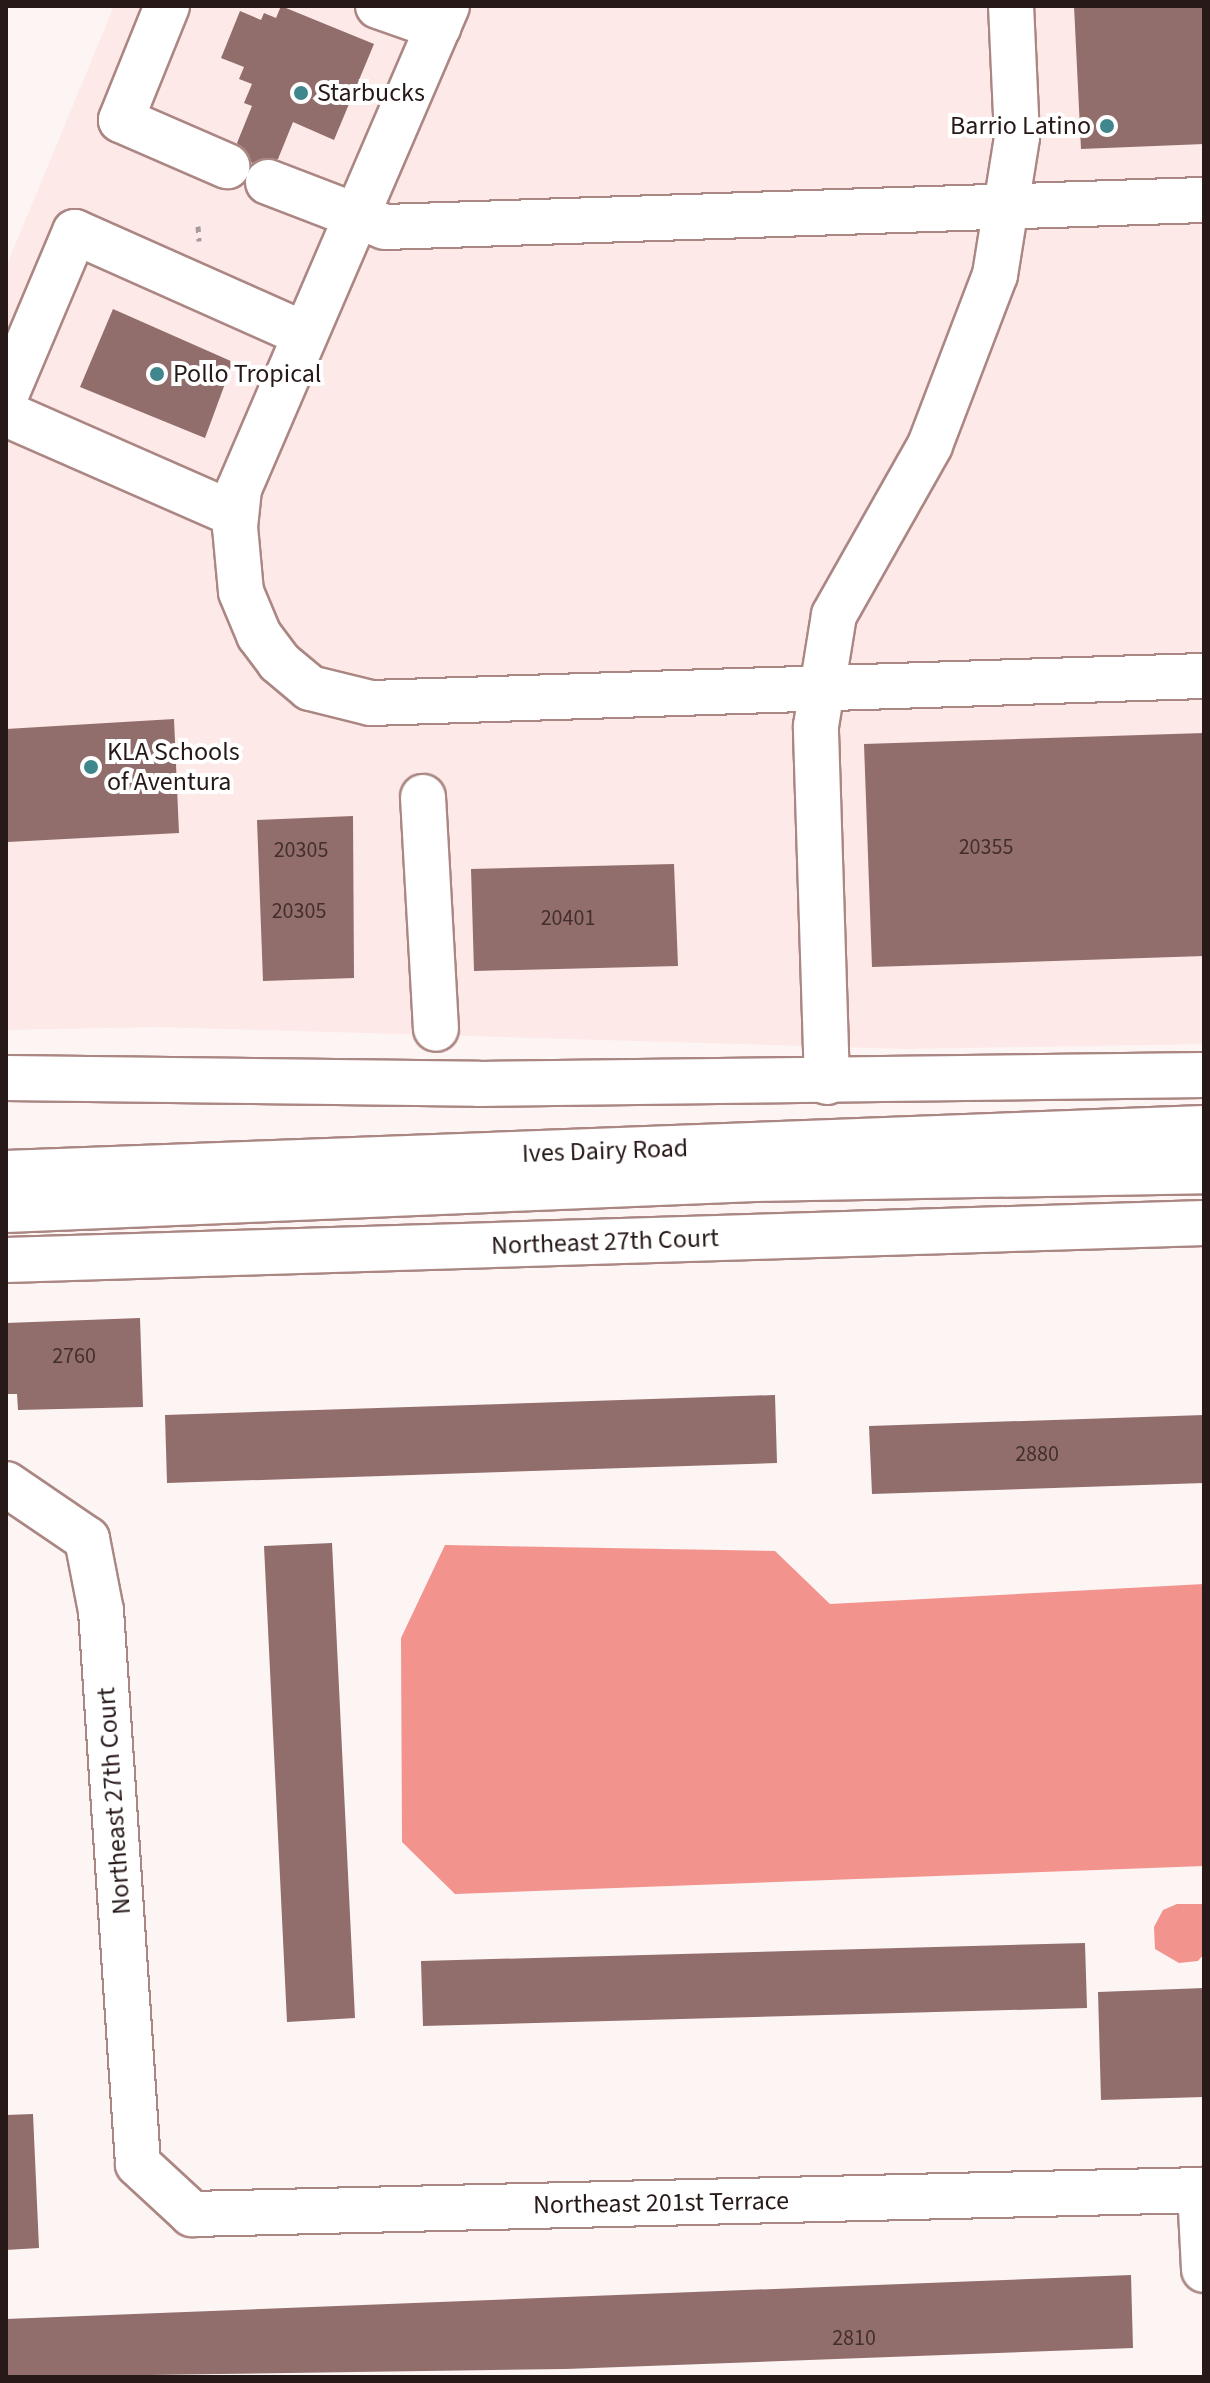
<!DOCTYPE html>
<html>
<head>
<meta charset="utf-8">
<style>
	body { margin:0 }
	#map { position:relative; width:1210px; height:2383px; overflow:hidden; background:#fdf5f4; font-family:"Source Sans 3",sans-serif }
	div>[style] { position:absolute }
	.built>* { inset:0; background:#fde9e7 }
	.water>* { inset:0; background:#f2938e }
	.building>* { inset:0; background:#916e6c }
	.path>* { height:5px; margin-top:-2.5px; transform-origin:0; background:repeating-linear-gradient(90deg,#a79c9b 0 6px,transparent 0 12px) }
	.roads { filter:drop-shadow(2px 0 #ab8784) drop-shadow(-2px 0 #ab8784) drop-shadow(0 2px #ab8784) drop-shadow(0 -2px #ab8784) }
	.minor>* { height:44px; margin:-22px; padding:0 22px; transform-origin:22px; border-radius:22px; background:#fff }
	.dots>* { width:22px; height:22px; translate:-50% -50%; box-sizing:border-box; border:4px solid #fff; border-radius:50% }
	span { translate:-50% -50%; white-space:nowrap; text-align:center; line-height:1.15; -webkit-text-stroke:8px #fff; paint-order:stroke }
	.number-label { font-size:22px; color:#422e2d }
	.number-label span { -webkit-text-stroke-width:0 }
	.poi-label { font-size:26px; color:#271918 }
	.left { translate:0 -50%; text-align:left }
	.right { translate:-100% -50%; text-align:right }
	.street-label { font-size:26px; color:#271918 }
	.frame { position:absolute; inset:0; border:8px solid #271918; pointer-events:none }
</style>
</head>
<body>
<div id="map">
	<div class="built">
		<div style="clip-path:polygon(114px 6px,1204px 6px,1204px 1044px,905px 1049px,158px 1027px,6px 1030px,6px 267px)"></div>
	</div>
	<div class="water">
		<div style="clip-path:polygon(445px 1545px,775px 1551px,830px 1604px,1204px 1584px,1204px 1866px,455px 1894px,402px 1842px,401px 1638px)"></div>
		<div style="clip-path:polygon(1177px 1904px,1204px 1904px,1204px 1954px,1198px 1961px,1179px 1963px,1155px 1949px,1154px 1927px,1163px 1910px)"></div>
	</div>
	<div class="building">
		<div style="clip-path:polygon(281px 6px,374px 44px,334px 140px,293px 122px,278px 159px,252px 163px,237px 143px,252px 106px,244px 103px,252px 84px,239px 79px,244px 67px,221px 58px,240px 11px,261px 20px,264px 13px,276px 18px)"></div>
		<div style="clip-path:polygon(1074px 6px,1204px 6px,1204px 144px,1081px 149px)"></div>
		<div style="clip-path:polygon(113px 309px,233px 362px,205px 438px,80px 387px)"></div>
		<div style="clip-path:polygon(174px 719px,179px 833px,8px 842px,6px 729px)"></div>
		<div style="clip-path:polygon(1204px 733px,1204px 956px,872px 967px,864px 744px)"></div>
		<div style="clip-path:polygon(353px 816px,354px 978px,263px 981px,257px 820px)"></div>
		<div style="clip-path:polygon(674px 864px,678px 966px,474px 971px,471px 869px)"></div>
		<div style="clip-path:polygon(140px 1318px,143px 1407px,18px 1410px,17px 1394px,6px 1394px,6px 1323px)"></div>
		<div style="clip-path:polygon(775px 1395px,777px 1463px,167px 1483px,165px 1415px)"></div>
		<div style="clip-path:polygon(1204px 1415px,1204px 1483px,872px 1494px,869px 1426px)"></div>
		<div style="clip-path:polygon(332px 1543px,355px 2018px,287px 2022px,264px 1546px)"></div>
		<div style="clip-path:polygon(1085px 1943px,1087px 2008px,423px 2026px,421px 1961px)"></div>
		<div style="clip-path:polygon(1204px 1988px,1204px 2097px,1101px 2100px,1098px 1992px)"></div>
		<div style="clip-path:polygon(33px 2114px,39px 2248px,6px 2250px,6px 2115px)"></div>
		<div style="clip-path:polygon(1131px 2275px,1133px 2348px,566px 2369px,6px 2377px,6px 2319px)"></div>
	</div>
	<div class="path">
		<div style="left:198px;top:226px;width:15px;rotate:86deg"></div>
	</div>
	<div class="roads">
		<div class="minor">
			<div style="left:167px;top:6px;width:123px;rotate:112deg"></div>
			<div style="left:121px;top:120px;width:116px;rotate:23.5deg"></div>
			<div style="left:378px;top:6px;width:64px;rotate:19.3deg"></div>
			<div style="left:447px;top:6px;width:526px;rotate:113.3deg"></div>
			<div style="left:239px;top:489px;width:38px;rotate:96deg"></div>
			<div style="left:235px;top:527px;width:65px;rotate:84.7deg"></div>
			<div style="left:241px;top:592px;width:47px;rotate:67.3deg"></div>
			<div style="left:259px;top:635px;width:34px;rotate:53deg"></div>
			<div style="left:279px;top:662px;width:40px;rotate:40deg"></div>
			<div style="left:310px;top:688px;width:63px;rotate:13.8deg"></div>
			<div style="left:371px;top:703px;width:833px;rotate:-1.86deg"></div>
			<div style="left:268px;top:182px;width:125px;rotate:21deg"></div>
			<div style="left:385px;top:227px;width:819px;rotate:-1.89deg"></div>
			<div style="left:6px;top:395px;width:177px;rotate:-67.1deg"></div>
			<div style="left:75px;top:232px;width:248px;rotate:24deg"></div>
			<div style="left:6px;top:414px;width:251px;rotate:23.7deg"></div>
			<div style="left:423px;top:797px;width:232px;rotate:86.8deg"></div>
			<div style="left:6px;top:1078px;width:473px;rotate:0.7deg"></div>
			<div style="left:479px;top:1084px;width:725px;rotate:-0.71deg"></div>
			<div style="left:827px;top:1082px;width:356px;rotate:-91.8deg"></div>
			<div style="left:816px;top:726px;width:112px;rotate:-80.8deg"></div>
			<div style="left:834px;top:615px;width:195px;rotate:-60.5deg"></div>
			<div style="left:930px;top:445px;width:182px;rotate:-69.1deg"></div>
			<div style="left:995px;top:275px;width:140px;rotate:-80.9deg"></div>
			<div style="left:1017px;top:137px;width:131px;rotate:-92.6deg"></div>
			<div style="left:6px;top:1173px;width:1199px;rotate:-2.15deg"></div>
			<div style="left:6px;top:1210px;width:749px;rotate:-2.37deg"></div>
			<div style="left:754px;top:1179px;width:450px;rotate:-1deg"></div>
			<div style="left:6px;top:1260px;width:1199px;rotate:-1.77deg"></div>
			<div style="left:6px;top:1484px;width:98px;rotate:34.2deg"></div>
			<div style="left:87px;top:1539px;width:73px;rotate:79deg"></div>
			<div style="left:101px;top:1611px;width:554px;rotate:86.17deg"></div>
			<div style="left:138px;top:2164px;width:74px;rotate:42.8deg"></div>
			<div style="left:192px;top:2214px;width:1012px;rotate:-1.36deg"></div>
			<div style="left:1200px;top:2190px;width:80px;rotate:87.1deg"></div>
		</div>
	</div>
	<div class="dots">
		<div style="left:301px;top:93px;background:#3f878d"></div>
		<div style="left:1107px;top:126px;background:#3f878d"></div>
		<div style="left:157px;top:374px;background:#3f878d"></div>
		<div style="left:91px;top:767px;background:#3f878d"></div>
	</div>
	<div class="number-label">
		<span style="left:986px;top:848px">20355</span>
		<span style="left:301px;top:851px">20305</span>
		<span style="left:299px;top:912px">20305</span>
		<span style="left:568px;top:919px">20401</span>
		<span style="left:74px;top:1357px">2760</span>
		<span style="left:1037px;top:1455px">2880</span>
		<span style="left:854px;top:2339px">2810</span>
	</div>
	<div class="poi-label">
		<span class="left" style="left:317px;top:93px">Starbucks</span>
		<span class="right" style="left:1091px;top:126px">Barrio Latino</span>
		<span class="left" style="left:173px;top:374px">Pollo Tropical</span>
		<span class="left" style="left:107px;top:767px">KLA Schools<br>of Aventura</span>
	</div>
	<div class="street-label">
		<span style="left:605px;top:1151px;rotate:-2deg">Ives Dairy Road</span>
		<span style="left:605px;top:1242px;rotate:-2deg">Northeast 27th Court</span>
		<span style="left:114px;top:1801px;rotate:-94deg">Northeast 27th Court</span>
		<span style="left:661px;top:2203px;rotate:-1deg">Northeast 201st Terrace</span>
	</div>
	<div class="frame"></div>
</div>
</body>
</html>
